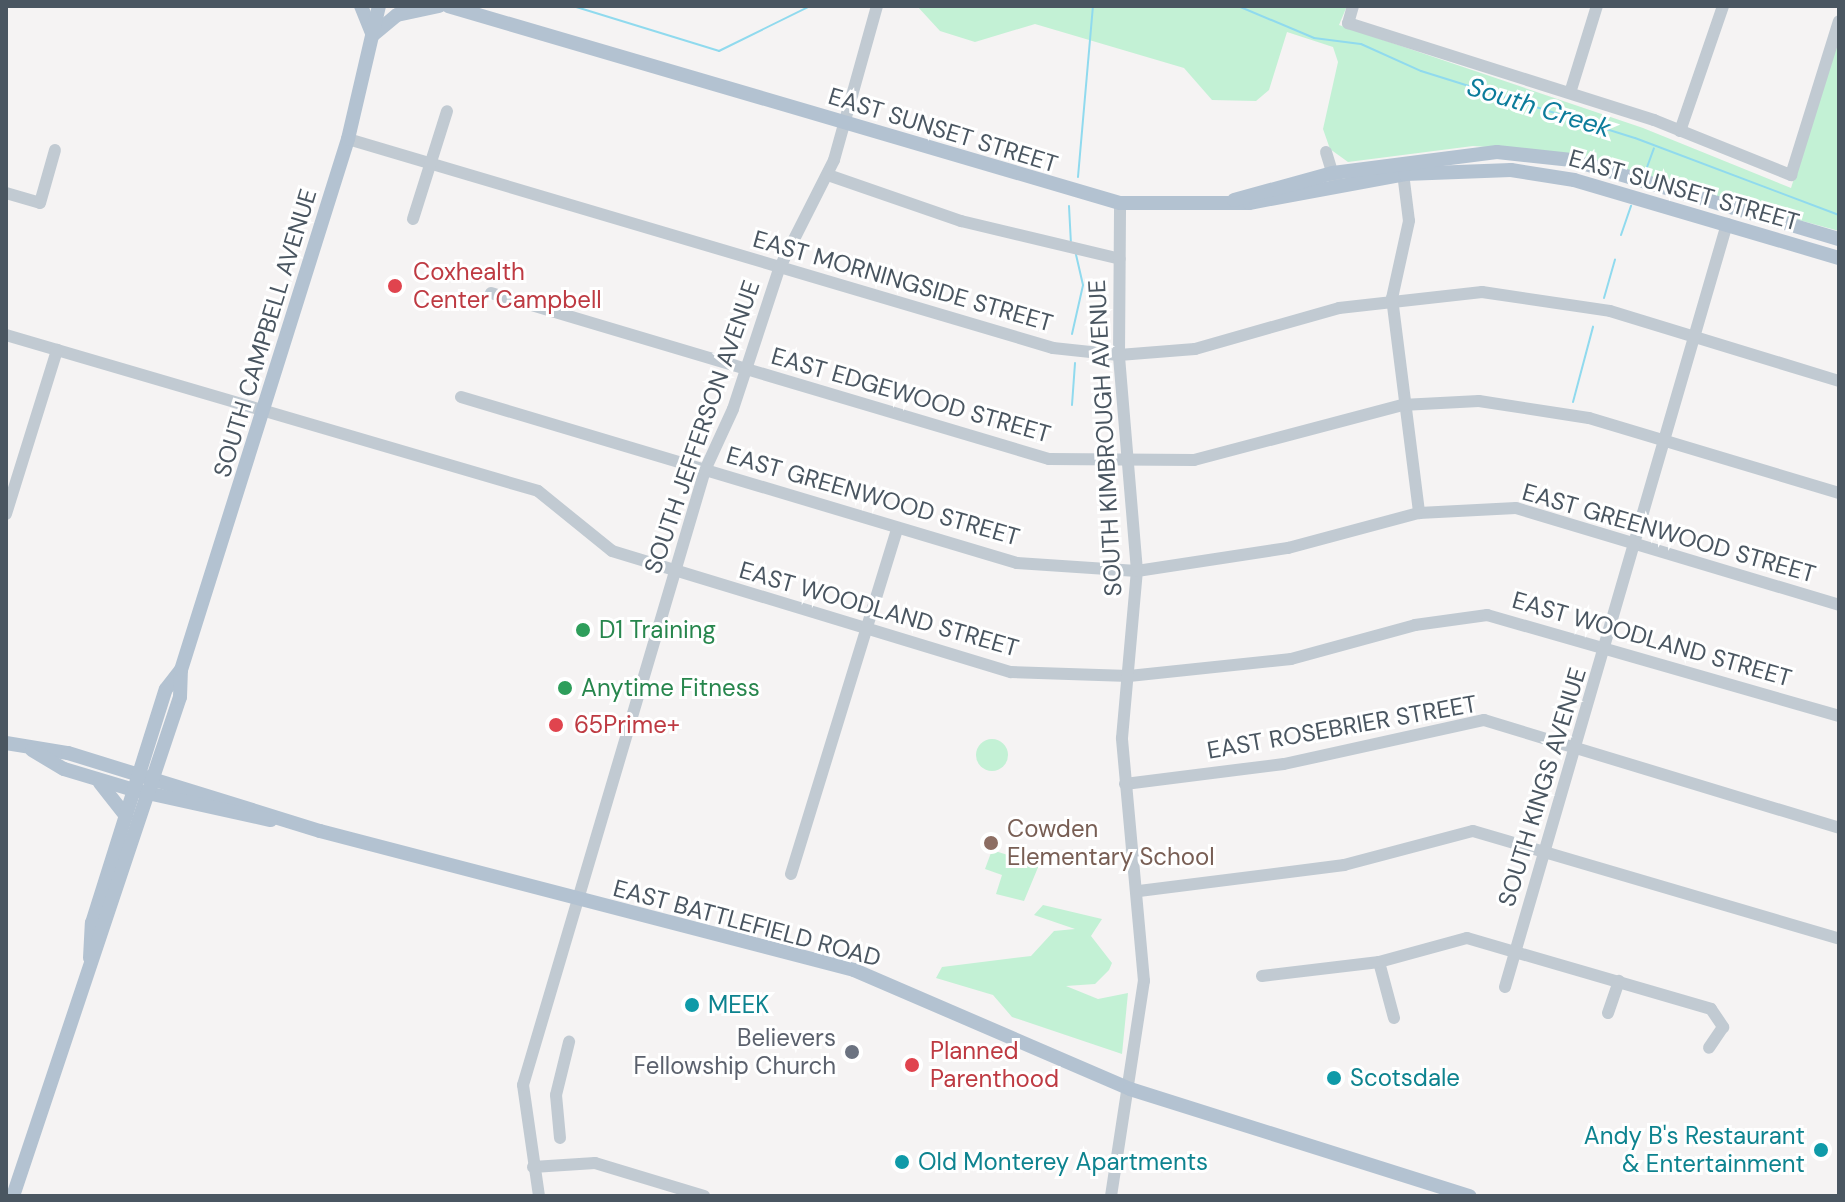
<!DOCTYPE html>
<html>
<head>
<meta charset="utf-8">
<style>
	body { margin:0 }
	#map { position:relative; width:1845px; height:1202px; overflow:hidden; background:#f5f3f3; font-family:"DM Sans",sans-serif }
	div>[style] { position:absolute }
	.green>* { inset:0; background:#c3f1d5 }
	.round { border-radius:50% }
	.stream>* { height:2px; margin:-1px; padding:0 1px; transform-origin:1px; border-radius:1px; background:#90daee }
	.minor>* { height:12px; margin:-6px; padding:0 6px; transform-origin:6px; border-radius:6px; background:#c1cad2 }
	.major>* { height:14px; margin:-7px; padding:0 7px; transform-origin:7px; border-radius:7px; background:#b3c2d1 }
	.dots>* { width:22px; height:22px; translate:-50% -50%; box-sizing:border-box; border:4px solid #fff; border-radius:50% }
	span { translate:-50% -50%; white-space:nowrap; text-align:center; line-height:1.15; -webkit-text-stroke:6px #fff; paint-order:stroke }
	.street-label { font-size:24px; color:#4a5661 }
	.health-label { font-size:24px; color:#be3a42 }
	.left { translate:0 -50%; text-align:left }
	.leisure-label { font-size:24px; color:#27864d }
	.education-label { font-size:24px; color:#785e54 }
	.culture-label { font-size:24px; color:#0d838f }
	.right { translate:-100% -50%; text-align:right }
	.worship-label { font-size:24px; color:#5b616d }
	.water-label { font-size:26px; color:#0c7c9b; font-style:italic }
	.frame { position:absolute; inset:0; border:8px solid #4a5661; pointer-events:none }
</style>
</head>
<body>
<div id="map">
	<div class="green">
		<div style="clip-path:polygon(917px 6px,1347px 6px,1339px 25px,1643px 128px,1791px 188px,1839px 37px,1839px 231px,1548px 151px,1473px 146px,1348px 162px,1330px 149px,1323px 129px,1338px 62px,1333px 47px,1287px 32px,1269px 90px,1256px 101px,1212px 100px,1184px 68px,1035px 24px,975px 42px,940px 31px)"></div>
		<div class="round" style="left:976px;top:739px;width:32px;height:32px"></div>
		<div style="clip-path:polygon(992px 850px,1039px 865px,1024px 901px,996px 894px,1002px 875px,985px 869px)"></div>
		<div style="clip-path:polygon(1043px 905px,1102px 919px,1091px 936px,1112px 963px,1109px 970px,1095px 984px,1066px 986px,1098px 999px,1128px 993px,1122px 1054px,1012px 1017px,993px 995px,936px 978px,942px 967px,1031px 956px,1054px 931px,1075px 929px,1034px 915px)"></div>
	</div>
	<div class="stream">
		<div style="left:573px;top:6px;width:153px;rotate:17.1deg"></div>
		<div style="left:719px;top:51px;width:102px;rotate:-26.3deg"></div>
		<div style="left:1238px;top:6px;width:82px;rotate:22.8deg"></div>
		<div style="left:1314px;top:38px;width:47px;rotate:7.3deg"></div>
		<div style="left:1361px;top:44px;width:66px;rotate:24.2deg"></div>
		<div style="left:1421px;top:71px;width:224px;rotate:17.4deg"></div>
		<div style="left:1635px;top:138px;width:218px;rotate:20.7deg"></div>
		<div style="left:1646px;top:170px;width:23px;rotate:-70deg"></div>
		<div style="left:1078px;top:177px;width:172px;rotate:-85deg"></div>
		<div style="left:1069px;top:206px;width:35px;rotate:87deg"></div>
		<div style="left:1621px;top:235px;width:31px;rotate:-71deg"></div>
		<div style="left:1604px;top:298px;width:40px;rotate:-74deg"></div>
		<div style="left:1072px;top:334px;width:50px;rotate:-77.3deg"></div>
		<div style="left:1083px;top:285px;width:31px;rotate:-103deg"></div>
		<div style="left:1573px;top:402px;width:78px;rotate:-75.1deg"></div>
		<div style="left:1072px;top:405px;width:42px;rotate:-85.9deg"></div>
	</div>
	<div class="minor">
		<div style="left:1353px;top:6px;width:18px;rotate:106deg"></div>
		<div style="left:1348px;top:23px;width:321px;rotate:17.6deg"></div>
		<div style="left:1654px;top:120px;width:148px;rotate:21.9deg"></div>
		<div style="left:1791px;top:175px;width:161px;rotate:-72.7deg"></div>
		<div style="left:1570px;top:93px;width:91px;rotate:-72.8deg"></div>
		<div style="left:1680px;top:131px;width:132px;rotate:-71deg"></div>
		<div style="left:348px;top:139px;width:735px;rotate:16.51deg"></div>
		<div style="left:1053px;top:348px;width:66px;rotate:6.1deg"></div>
		<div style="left:1119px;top:355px;width:76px;rotate:-4.5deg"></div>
		<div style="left:1195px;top:349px;width:150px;rotate:-15.9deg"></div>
		<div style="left:1339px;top:308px;width:144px;rotate:-6.4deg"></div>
		<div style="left:1482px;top:292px;width:129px;rotate:8.4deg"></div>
		<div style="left:1610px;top:311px;width:239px;rotate:17deg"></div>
		<div style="left:1326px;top:152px;width:28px;rotate:73deg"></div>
		<div style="left:1402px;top:165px;width:56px;rotate:82.9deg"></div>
		<div style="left:1409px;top:221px;width:79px;rotate:102.4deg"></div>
		<div style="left:1392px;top:298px;width:217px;rotate:82.8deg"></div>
		<div style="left:828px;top:175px;width:141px;rotate:19.1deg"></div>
		<div style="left:961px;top:221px;width:163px;rotate:13.4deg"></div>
		<div style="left:6px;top:193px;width:35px;rotate:16deg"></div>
		<div style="left:40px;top:203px;width:55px;rotate:-74.2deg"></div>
		<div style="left:413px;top:219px;width:113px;rotate:-72.5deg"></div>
		<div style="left:491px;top:293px;width:582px;rotate:16.57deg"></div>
		<div style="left:1049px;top:459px;width:145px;rotate:0.4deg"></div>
		<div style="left:1194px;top:460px;width:215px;rotate:-14.8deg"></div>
		<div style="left:1402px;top:405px;width:77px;rotate:-3deg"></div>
		<div style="left:1479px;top:401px;width:111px;rotate:8.8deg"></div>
		<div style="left:1589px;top:418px;width:261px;rotate:16.7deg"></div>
		<div style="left:6px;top:335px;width:554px;rotate:16.34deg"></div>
		<div style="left:538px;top:491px;width:95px;rotate:39deg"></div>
		<div style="left:612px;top:551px;width:417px;rotate:16.9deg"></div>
		<div style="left:1011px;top:672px;width:118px;rotate:1.9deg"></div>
		<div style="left:1129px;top:676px;width:163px;rotate:-6deg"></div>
		<div style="left:1291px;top:659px;width:129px;rotate:-15.3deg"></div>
		<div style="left:1415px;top:625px;width:73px;rotate:-7.9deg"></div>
		<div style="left:1487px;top:615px;width:366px;rotate:16deg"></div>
		<div style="left:461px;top:397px;width:580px;rotate:16.62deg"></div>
		<div style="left:1017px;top:563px;width:120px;rotate:3.8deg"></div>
		<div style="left:1137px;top:571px;width:153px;rotate:-8.7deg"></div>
		<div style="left:1288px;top:548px;width:136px;rotate:-15deg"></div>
		<div style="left:1419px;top:513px;width:97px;rotate:-3deg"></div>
		<div style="left:1516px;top:508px;width:337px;rotate:16.7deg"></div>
		<div style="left:6px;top:514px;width:172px;rotate:-72.7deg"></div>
		<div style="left:1125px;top:784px;width:160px;rotate:-7.2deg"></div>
		<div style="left:1284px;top:764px;width:205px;rotate:-12.4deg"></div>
		<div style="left:1484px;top:720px;width:371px;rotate:16.9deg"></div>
		<div style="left:791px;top:874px;width:361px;rotate:-72.9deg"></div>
		<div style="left:1139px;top:891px;width:207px;rotate:-7.2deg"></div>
		<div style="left:1344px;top:865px;width:133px;rotate:-14.8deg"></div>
		<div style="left:1473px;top:831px;width:382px;rotate:16.4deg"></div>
		<div style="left:1379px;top:962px;width:58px;rotate:75deg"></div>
		<div style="left:1262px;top:976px;width:118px;rotate:-6.8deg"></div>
		<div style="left:1379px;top:962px;width:91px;rotate:-15.3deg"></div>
		<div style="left:1467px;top:938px;width:254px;rotate:16.2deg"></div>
		<div style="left:1711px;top:1009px;width:22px;rotate:56deg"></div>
		<div style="left:1723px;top:1027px;width:25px;rotate:124deg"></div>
		<div style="left:1505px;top:987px;width:795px;rotate:-73.78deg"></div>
		<div style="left:1608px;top:1013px;width:34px;rotate:-71deg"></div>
		<div style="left:560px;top:1138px;width:43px;rotate:-95.3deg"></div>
		<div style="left:556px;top:1095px;width:55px;rotate:-76.2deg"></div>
		<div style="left:533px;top:1167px;width:62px;rotate:-3.7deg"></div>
		<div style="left:595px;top:1163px;width:114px;rotate:16.8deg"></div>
		<div style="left:539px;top:1196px;width:112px;rotate:-98.2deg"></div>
		<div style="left:523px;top:1085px;width:641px;rotate:-73.51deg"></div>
		<div style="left:705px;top:470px;width:67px;rotate:-65.3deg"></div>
		<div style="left:733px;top:409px;width:147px;rotate:-71.8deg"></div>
		<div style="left:779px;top:269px;width:122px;rotate:-63.2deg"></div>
		<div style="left:834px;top:160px;width:160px;rotate:-74.4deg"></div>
		<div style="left:1111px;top:1196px;width:218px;rotate:-81.3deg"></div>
		<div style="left:1144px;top:981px;width:244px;rotate:-95.2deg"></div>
		<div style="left:1122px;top:738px;width:168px;rotate:-84.9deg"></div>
		<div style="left:1137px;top:571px;width:217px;rotate:-94.8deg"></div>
		<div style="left:1119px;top:355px;width:152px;rotate:-89.6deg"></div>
	</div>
	<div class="major">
		<div style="left:361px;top:6px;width:31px;rotate:68deg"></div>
		<div style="left:373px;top:35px;width:31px;rotate:-40deg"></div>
		<div style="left:397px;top:15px;width:43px;rotate:-12.1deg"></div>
		<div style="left:448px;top:6px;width:700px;rotate:16.34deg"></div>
		<div style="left:1120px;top:203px;width:129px"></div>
		<div style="left:1249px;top:203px;width:159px;rotate:-10.5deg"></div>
		<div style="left:1405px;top:174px;width:106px;rotate:-2.2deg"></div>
		<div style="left:1511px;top:170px;width:64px;rotate:9deg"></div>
		<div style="left:1574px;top:180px;width:276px;rotate:16.4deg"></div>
		<div style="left:1234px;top:200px;width:103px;rotate:-15.3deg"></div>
		<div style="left:1333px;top:173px;width:165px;rotate:-7.3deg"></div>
		<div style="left:1497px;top:152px;width:75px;rotate:6.1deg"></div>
		<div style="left:1572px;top:160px;width:278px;rotate:16.5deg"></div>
		<div style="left:6px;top:743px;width:63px;rotate:9.2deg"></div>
		<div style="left:68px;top:753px;width:264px;rotate:17.2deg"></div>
		<div style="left:320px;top:831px;width:552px;rotate:14.59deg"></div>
		<div style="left:854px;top:970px;width:301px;rotate:23.3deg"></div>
		<div style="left:1130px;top:1089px;width:356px;rotate:17.5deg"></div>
		<div style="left:32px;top:750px;width:37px;rotate:31deg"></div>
		<div style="left:64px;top:769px;width:73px;rotate:16.7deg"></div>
		<div style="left:134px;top:790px;width:140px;rotate:12.4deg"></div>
		<div style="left:100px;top:783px;width:42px;rotate:51.8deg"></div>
		<div style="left:90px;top:958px;width:35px;rotate:-87deg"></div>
		<div style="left:92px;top:923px;width:245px;rotate:-72.5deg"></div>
		<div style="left:166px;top:689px;width:24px;rotate:-52deg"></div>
		<div style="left:13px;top:1196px;width:526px;rotate:-71.5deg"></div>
		<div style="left:180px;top:697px;width:27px;rotate:-88deg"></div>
		<div style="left:181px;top:670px;width:557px;rotate:-72.54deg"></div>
		<div style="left:348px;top:139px;width:137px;rotate:-76.9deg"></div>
	</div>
	<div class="dots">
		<div style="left:395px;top:286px;background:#e0444e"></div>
		<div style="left:583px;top:630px;background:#2e9e5b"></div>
		<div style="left:565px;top:688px;background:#2e9e5b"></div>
		<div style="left:556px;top:725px;background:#e0444e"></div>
		<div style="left:991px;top:843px;background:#8d6e63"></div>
		<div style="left:692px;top:1005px;background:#0f9aa8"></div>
		<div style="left:852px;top:1052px;background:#6b7280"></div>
		<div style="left:912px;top:1065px;background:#e0444e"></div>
		<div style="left:1334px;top:1078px;background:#0f9aa8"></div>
		<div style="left:1821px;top:1150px;background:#0f9aa8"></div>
		<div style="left:902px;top:1162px;background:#0f9aa8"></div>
	</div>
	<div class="street-label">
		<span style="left:943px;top:130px;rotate:17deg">EAST SUNSET STREET</span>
		<span style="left:1684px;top:190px;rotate:16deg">EAST SUNSET STREET</span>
		<span style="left:903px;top:281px;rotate:16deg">EAST MORNINGSIDE STREET</span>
		<span style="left:265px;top:333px;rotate:-73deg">SOUTH CAMPBELL AVENUE</span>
		<span style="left:911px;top:395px;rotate:16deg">EAST EDGEWOOD STREET</span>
		<span style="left:702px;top:427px;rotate:-71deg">SOUTH JEFFERSON AVENUE</span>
		<span style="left:1105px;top:438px;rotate:-93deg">SOUTH KIMBROUGH AVENUE</span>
		<span style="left:873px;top:496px;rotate:16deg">EAST GREENWOOD STREET</span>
		<span style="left:1669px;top:533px;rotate:16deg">EAST GREENWOOD STREET</span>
		<span style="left:879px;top:609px;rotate:16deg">EAST WOODLAND STREET</span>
		<span style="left:1652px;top:639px;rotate:16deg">EAST WOODLAND STREET</span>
		<span style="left:1342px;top:727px;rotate:-10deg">EAST ROSEBRIER STREET</span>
		<span style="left:1542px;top:787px;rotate:-73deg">SOUTH KINGS AVENUE</span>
		<span style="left:747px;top:923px;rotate:15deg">EAST BATTLEFIELD ROAD</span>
	</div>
	<div class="health-label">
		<span class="left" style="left:413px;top:286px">Coxhealth<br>Center Campbell</span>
		<span class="left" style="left:574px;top:725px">65Prime+</span>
		<span class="left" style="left:930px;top:1065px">Planned<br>Parenthood</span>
	</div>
	<div class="leisure-label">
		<span class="left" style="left:599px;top:630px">D1 Training</span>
		<span class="left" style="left:581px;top:688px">Anytime Fitness</span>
	</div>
	<div class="education-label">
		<span class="left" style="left:1007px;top:843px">Cowden<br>Elementary School</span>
	</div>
	<div class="culture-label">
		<span class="left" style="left:708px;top:1005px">MEEK</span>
		<span class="left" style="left:1350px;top:1078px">Scotsdale</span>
		<span class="right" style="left:1805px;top:1150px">Andy B's Restaurant<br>&amp; Entertainment</span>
		<span class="left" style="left:918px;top:1162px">Old Monterey Apartments</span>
	</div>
	<div class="worship-label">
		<span class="right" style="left:836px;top:1052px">Believers<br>Fellowship Church</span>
	</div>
	<div class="water-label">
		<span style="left:1539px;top:108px;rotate:17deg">South Creek</span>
	</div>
	<div class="frame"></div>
</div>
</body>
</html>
